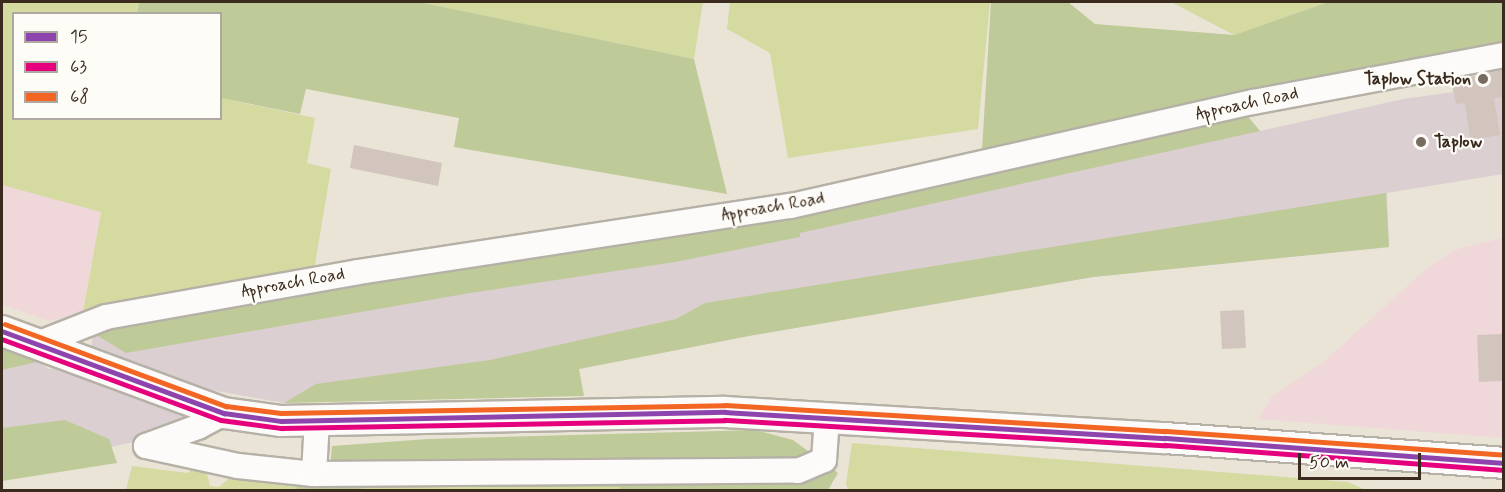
<!DOCTYPE html>
<html>
<head>
<meta charset="utf-8">
<style>
	body { margin:0 }
	#map { position:relative; width:1505px; height:492px; overflow:hidden; background:#eae4d7; font-family:Mynerve,sans-serif }
	div>[style] { position:absolute }
	.built>* { inset:0; background:#f0d8da }
	.industrial>* { inset:0; background:#dccfd2 }
	.green>* { inset:0; background:#d5daa1 }
	.forest>* { inset:0; background:#bfca99 }
	.building>* { inset:0; background:#d2c5bd }
	.roads { filter:drop-shadow(2px 0 #b6b1a7) drop-shadow(-2px 0 #b6b1a7) drop-shadow(0 2px #b6b1a7) drop-shadow(0 -2px #b6b1a7) }
	.minor>* { height:24px; margin:-12px; padding:0 12px; transform-origin:12px; border-radius:12px; background:#fcfbf9 }
	.major>* { height:30px; margin:-15px; padding:0 15px; transform-origin:15px; border-radius:15px; background:#fcfbf9 }
	.bus-1>* { height:4.5px; margin:-2.25px; padding:0 2.25px; transform-origin:2.25px; border-radius:2.25px; background:#8e44ad }
	.bus-2>* { height:4.5px; margin:-2.25px; padding:0 2.25px; transform-origin:2.25px; border-radius:2.25px; background:#e5007d }
	.bus-3>* { height:4.5px; margin:-2.25px; padding:0 2.25px; transform-origin:2.25px; border-radius:2.25px; background:#f26522 }
	.dots>* { width:16px; height:16px; translate:-50% -50%; box-sizing:border-box; border:3px solid #fdfcf7; border-radius:50% }
	span { translate:-50% -50%; white-space:nowrap; text-align:center; line-height:1.15; -webkit-text-stroke:4.5px #fdfcf7; paint-order:stroke }
	.poi-label { font-size:18px; color:#3b2a1e; font-weight:700 }
	.right { translate:-100% -50%; text-align:right }
	.left { translate:0 -50%; text-align:left }
	.street-label { font-size:18px; color:#3b2a1e }
	.frame { position:absolute; inset:0; border:3px solid #3b2a1e; pointer-events:none }
	.legend { position:absolute; left:12px; top:12px; width:210px; height:108px; box-sizing:border-box; background:#fdfcf7; border:2px solid #afa8a0; margin:0; padding:8px 10px; list-style:none; font-size:18px; color:#3b2a1e }
	.legend li { display:flex; align-items:center; gap:12px; height:30px }
	.legend b { width:30px; border:2px solid #afa8a0 }
	.scale { position:absolute; left:1298px; top:453px; width:123px; height:27px; box-sizing:border-box; border:3px solid #3b2a1e; border-top:0; padding-left:8px; font-size:18px; line-height:21px; white-space:nowrap; color:#3b2a1e; -webkit-text-stroke:4px #fdfcf7; paint-order:stroke }
</style>
</head>
<body>
<div id="map">
	<div class="built">
		<div style="clip-path:polygon(2px 185px,101px 211px,83px 312px,49px 321px,2px 305px)"></div>
		<div style="clip-path:polygon(1503px 238px,1503px 438px,1258px 419px,1272px 396px,1322px 363px,1427px 268px,1454px 250px)"></div>
	</div>
	<div class="industrial">
		<div style="clip-path:polygon(1503px 69px,1503px 174px,1387px 193px,1389px 247px,1093px 277px,754px 335px,579px 369px,284px 403px,188px 386px,91px 350px,93px 333px,768px 223px,1245px 113px,1260px 131px,1403px 99px,1453px 92px,1452px 81px)"></div>
		<div style="clip-path:polygon(10px 341px,49px 369px,63px 366px,192px 415px,192px 420px,147px 439px,76px 455px,2px 467px,2px 342px)"></div>
	</div>
	<div class="green">
		<div style="clip-path:polygon(2px 2px,139px 2px,137px 13px,14px 14px,14px 118px,220px 118px,221px 98px,315px 118px,307px 163px,331px 169px,314px 270px,83px 312px,101px 212px,2px 185px)"></div>
		<div style="clip-path:polygon(419px 2px,703px 2px,694px 59px)"></div>
		<div style="clip-path:polygon(730px 2px,990px 2px,978px 129px,788px 158px,770px 53px,727px 29px)"></div>
		<div style="clip-path:polygon(1171px 2px,1328px 2px,1234px 35px)"></div>
		<div style="clip-path:polygon(852px 443px,1348px 482px,1366px 490px,848px 490px,846px 484px)"></div>
		<div style="clip-path:polygon(132px 466px,188px 473px,194px 466px,205px 466px,210px 486px,219px 487px,234px 474px,391px 486px,620px 486px,618px 490px,126px 490px)"></div>
	</div>
	<div class="forest">
		<div style="clip-path:polygon(139px 2px,419px 2px,694px 59px,727px 194px,454px 147px,459px 118px,306px 89px,300px 114px,221px 98px,220px 14px,137px 13px)"></div>
		<div style="clip-path:polygon(991px 2px,1068px 2px,1095px 24px,1234px 35px,1328px 2px,1503px 2px,1503px 47px,1104px 128px,982px 150px)"></div>
		<div style="clip-path:polygon(1245px 113px,1260px 131px,800px 233px,800px 237px,675px 262px,464px 294px,126px 353px,93px 333px,105px 328px,287px 294px,768px 223px)"></div>
		<div style="clip-path:polygon(1386px 193px,1389px 247px,1093px 277px,754px 335px,579px 369px,584px 396px,284px 403px,316px 384px,490px 360px,676px 319px,705px 303px)"></div>
		<div style="clip-path:polygon(2px 342px,45px 360px,2px 370px)"></div>
		<div style="clip-path:polygon(65px 420px,109px 439px,117px 463px,2px 481px,2px 428px)"></div>
		<div style="clip-path:polygon(755px 430px,793px 440px,838px 473px,828px 490px,618px 490px,620px 487px,391px 486px,343px 490px,297px 489px,297px 480px,329px 481px,332px 446px,428px 439px)"></div>
	</div>
	<div class="building">
		<div style="clip-path:polygon(1503px 70px,1503px 97px,1494px 98px,1500px 135px,1470px 140px,1465px 103px,1456px 104px,1452px 81px)"></div>
		<div style="clip-path:polygon(354px 145px,442px 163px,438px 186px,350px 168px)"></div>
		<div style="clip-path:polygon(1244px 310px,1246px 348px,1222px 349px,1220px 311px)"></div>
		<div style="clip-path:polygon(1503px 334px,1503px 381px,1479px 382px,1477px 335px)"></div>
	</div>
	<div class="roads">
		<div class="minor">
			<div style="left:40px;top:343px;width:71px;rotate:-21.5deg"></div>
			<div style="left:106px;top:317px;width:256px;rotate:-10.1deg"></div>
			<div style="left:358px;top:272px;width:438px;rotate:-8.7deg"></div>
			<div style="left:791px;top:206px;width:474px;rotate:-12.7deg"></div>
			<div style="left:1253px;top:102px;width:255px;rotate:-10.6deg"></div>
			<div style="left:146px;top:446px;width:94px;rotate:12.3deg"></div>
			<div style="left:238px;top:466px;width:76px;rotate:6deg"></div>
			<div style="left:314px;top:474px;width:484px;rotate:-0.4deg"></div>
			<div style="left:798px;top:471px;width:28px;rotate:-23deg"></div>
			<div style="left:824px;top:460px;width:42px;rotate:-85.9deg"></div>
			<div style="left:146px;top:446px;width:55px;rotate:-20.1deg"></div>
			<div style="left:198px;top:427px;width:30px;rotate:-28deg"></div>
			<div style="left:314px;top:474px;width:53px;rotate:-86.8deg"></div>
		</div>
		<div class="major">
			<div style="left:2px;top:331px;width:237px;rotate:20.3deg"></div>
			<div style="left:224px;top:413px;width:58px;rotate:8deg"></div>
			<div style="left:281px;top:421px;width:444px;rotate:-1.2deg"></div>
			<div style="left:725px;top:412px;width:441px;rotate:3.4deg"></div>
			<div style="left:1165px;top:438px;width:340px;rotate:4.2deg"></div>
		</div>
	</div>
	<div class="bus-1">
		<div style="left:2px;top:331px;width:237px;rotate:20.3deg"></div>
		<div style="left:224px;top:413px;width:58px;rotate:8deg"></div>
		<div style="left:281px;top:421px;width:444px;rotate:-1.2deg"></div>
		<div style="left:725px;top:412px;width:441px;rotate:3.4deg"></div>
		<div style="left:1165px;top:438px;width:340px;rotate:4.2deg"></div>
	</div>
	<div class="bus-2">
		<div style="left:2px;top:339px;width:233px;rotate:20.3deg"></div>
		<div style="left:221px;top:420px;width:61px;rotate:7.6deg"></div>
		<div style="left:281px;top:428px;width:444px;rotate:-1deg"></div>
		<div style="left:725px;top:420px;width:441px;rotate:3.3deg"></div>
		<div style="left:1165px;top:445px;width:339px;rotate:4.2deg"></div>
	</div>
	<div class="bus-3">
		<div style="left:5px;top:324px;width:236px;rotate:20.4deg"></div>
		<div style="left:226px;top:406px;width:55px;rotate:7.3deg"></div>
		<div style="left:281px;top:413px;width:444px;rotate:-1deg"></div>
		<div style="left:725px;top:405px;width:441px;rotate:3.4deg"></div>
		<div style="left:1165px;top:431px;width:340px;rotate:4deg"></div>
	</div>
	<div class="dots">
		<div style="left:1483px;top:79px;background:#786b5f"></div>
		<div style="left:1421px;top:142px;background:#786b5f"></div>
	</div>
	<div class="poi-label">
		<span class="right" style="left:1471px;top:79px">Taplow Station</span>
		<span class="left" style="left:1434px;top:142px">Taplow</span>
	</div>
	<div class="street-label">
		<span style="left:1247px;top:104px;rotate:-12deg">Approach Road</span>
		<span style="left:773px;top:207px;rotate:-10deg">Approach Road</span>
		<span style="left:293px;top:283px;rotate:-10deg">Approach Road</span>
	</div>
	<div class="frame"></div>
	<ul class="legend">
	<li><b style="height:8px;background:#8e44ad"></b>15</li>
	<li><b style="height:8px;background:#e5007d"></b>63</li>
	<li><b style="height:8px;background:#f26522"></b>68</li>
	</ul>
	<div class="scale">50 m</div>
</div>
</body>
</html>
